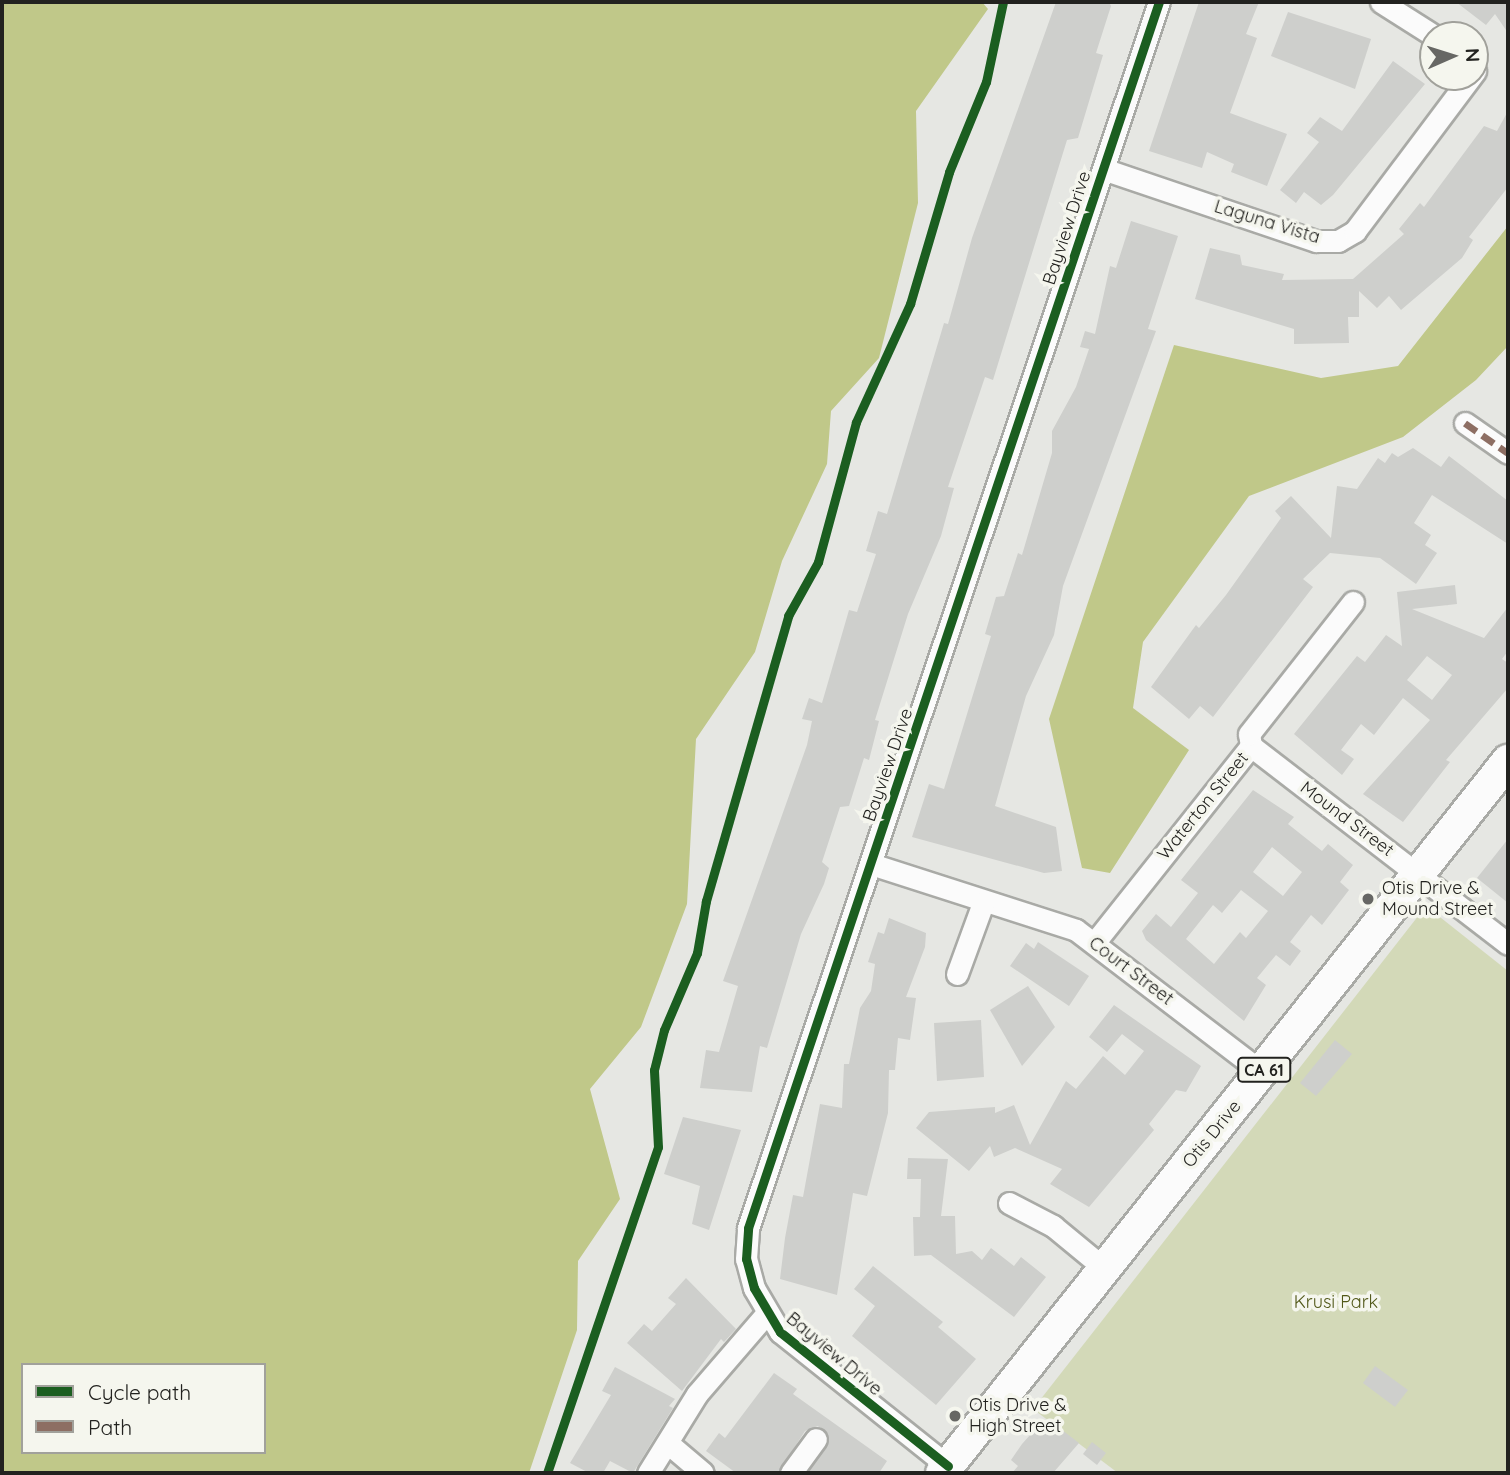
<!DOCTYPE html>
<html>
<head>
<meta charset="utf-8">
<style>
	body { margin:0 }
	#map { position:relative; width:1510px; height:1475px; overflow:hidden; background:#e6e7e3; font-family:Quicksand,sans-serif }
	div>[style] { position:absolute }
	.green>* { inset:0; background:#d3d9b8 }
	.water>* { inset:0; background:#c0c889 }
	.building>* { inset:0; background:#cecfcc }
	.roads { filter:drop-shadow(2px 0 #a9aaa6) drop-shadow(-2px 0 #a9aaa6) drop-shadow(0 2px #a9aaa6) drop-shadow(0 -2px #a9aaa6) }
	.street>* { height:21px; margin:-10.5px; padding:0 10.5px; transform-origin:10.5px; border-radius:10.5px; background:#fbfbfb }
	.primary>* { height:32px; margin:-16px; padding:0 16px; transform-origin:16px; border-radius:16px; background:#fbfbfb }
	.quiet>* { height:7px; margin-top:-3.5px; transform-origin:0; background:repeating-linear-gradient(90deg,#8d6e63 0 14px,transparent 0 21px) }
	.cycleway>* { height:9px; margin:-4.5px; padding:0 4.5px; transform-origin:4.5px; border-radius:4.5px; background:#1b5e20 }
	.dots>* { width:19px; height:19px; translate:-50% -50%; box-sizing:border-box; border:4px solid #f5f6ee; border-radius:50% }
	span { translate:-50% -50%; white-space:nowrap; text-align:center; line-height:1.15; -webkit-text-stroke:7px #f5f6ee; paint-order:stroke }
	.shield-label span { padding:2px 5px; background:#f5f6ee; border:2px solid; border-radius:5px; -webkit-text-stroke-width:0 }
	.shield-label { font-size:16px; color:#22221f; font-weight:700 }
	.street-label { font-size:18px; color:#22221f }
	.poi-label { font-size:18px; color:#22221f }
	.left { translate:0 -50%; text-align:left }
	.park-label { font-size:18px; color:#515818 }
	.frame { position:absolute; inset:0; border:4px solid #22221f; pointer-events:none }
	.legend { position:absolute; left:21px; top:1363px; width:245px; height:91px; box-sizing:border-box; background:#f5f6ee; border:2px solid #a1a19b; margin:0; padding:9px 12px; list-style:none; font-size:21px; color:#22221f }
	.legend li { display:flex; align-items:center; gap:14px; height:35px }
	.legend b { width:35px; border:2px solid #a1a19b }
	.north { position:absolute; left:1419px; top:21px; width:70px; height:70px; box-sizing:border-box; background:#f5f6ee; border:2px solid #a1a19b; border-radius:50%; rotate:87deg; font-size:19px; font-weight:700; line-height:28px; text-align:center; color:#22221f }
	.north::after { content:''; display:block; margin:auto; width:24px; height:32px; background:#676764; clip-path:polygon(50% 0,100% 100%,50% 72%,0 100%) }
</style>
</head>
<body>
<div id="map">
	<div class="green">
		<div style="clip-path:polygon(1426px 906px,1508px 971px,1508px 1473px,1118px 1473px,1033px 1409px)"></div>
	</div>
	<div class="water">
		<div style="clip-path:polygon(evenodd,2px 2px,982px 2px,988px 9px,916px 111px,918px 203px,879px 358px,831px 411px,827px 464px,782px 561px,755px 652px,696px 739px,687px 904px,641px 1027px,590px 1089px,620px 1199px,578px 1261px,577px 1330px,529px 1473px,2px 1473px,2px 2px,23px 1365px,264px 1365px,264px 1452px,23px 1452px,23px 1365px)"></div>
		<div style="clip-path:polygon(1508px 226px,1508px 346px,1476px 380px,1403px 437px,1249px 496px,1143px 642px,1133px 708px,1189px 750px,1110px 873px,1082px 868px,1049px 719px,1174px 345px,1321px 378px,1398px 366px)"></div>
	</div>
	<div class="building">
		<div style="clip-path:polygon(1056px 2px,1109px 2px,1111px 6px,1096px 53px,1103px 55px,1078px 138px,1067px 140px,993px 380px,985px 377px,948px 487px,954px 488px,941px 536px,908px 614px,875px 720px,879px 721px,869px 760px,864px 758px,849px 806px,840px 807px,822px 862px,829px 868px,824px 884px,801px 934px,767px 1048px,760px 1046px,752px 1092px,700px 1088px,706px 1050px,719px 1052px,738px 986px,723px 981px,807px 745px,812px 721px,802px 719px,809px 698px,822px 703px,849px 610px,857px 612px,876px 554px,866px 551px,878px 511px,887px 514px,944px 323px,948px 324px,972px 238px)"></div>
		<div style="clip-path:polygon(1199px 2px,1259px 2px,1246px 34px,1257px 38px,1230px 113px,1287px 134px,1267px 186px,1231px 172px,1234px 164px,1207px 152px,1202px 168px,1149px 151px)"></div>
		<div style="clip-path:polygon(1456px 2px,1508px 2px,1508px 33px,1495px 14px,1486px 25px)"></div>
		<div style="clip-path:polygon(1288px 12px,1371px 39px,1355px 89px,1271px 56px)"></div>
		<div style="clip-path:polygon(1393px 61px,1425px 84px,1333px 195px,1321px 205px,1304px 192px,1296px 203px,1280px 190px,1319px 142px,1307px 133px,1320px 117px,1342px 131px)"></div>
		<div style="clip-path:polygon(1508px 111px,1508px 187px,1469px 237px,1473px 240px,1462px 258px,1401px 310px,1389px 296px,1377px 308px,1359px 291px,1359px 317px,1348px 317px,1349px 343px,1294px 344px,1294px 329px,1195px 299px,1210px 248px,1240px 255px,1242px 265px,1284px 274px,1282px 280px,1353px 279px,1404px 234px,1399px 229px,1420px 203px,1424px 207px,1484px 126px,1497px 131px)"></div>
		<div style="clip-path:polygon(1131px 221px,1178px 236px,1148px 329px,1156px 331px,1063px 586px,1054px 635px,1026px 696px,995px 806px,1056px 827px,1062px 871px,1044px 873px,912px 837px,929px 784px,944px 789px,991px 636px,985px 634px,996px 597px,1004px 596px,1018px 553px,1022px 555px,1052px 453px,1052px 431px,1076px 387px,1089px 349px,1080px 347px,1085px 331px,1095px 334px,1110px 266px,1116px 268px)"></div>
		<div style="clip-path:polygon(1413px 448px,1441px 467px,1449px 456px,1508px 501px,1508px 544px,1432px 495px,1414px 523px,1431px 535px,1425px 545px,1437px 553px,1416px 584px,1380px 558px,1330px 553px,1303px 579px,1313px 587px,1213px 717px,1200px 706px,1189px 719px,1151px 687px,1196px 625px,1199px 628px,1226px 595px,1281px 518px,1275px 511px,1291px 496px,1331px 538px,1337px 486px,1357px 489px,1378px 458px,1385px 463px,1392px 453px,1398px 457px)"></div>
		<div style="clip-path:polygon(evenodd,1455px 585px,1457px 604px,1412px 609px,1484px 638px,1508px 607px,1508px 651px,1502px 659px,1508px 663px,1508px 688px,1446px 760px,1450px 762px,1403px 822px,1363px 794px,1430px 720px,1403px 698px,1374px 735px,1361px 724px,1341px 750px,1354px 759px,1342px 775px,1294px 734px,1357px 656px,1365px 662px,1386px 635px,1402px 646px,1397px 592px,1455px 585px,1427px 656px,1452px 675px,1432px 700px,1407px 680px,1427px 656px)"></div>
		<div style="clip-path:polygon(evenodd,1253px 790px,1294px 817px,1288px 824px,1322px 851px,1328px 844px,1353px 865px,1340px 882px,1349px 890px,1322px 925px,1311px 915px,1290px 942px,1301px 951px,1290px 966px,1276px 955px,1257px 978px,1266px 985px,1244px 1021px,1146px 940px,1142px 931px,1156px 914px,1171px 927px,1198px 893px,1181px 880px,1253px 790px,1272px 847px,1302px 872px,1283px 896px,1253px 872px,1272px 847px,1253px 790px,1241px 890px,1268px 911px,1246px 938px,1240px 932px,1214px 964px,1186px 939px,1213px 905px,1222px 913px,1241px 890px)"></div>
		<div style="clip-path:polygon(1508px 839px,1508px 903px,1477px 878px)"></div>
		<div style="clip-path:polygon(889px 918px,926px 933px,925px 947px,906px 997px,916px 998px,910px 1040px,898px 1038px,895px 1070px,889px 1070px,888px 1113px,867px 1196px,853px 1193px,837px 1295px,780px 1279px,785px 1238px,793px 1195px,803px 1197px,820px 1104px,842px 1108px,844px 1064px,849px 1064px,860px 1008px,871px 991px,875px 964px,868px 962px,878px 932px,884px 934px)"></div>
		<div style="clip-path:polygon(1038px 942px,1089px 976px,1069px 1006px,1010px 966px,1026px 943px,1034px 949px)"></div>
		<div style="clip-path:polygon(1028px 986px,1055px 1027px,1022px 1066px,990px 1010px)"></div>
		<div style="clip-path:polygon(1114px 1005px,1201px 1066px,1186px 1092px,1176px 1090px,1149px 1124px,1154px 1130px,1089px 1207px,1050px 1184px,1062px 1169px,1015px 1148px,994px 1157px,990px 1146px,969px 1171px,916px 1128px,929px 1112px,995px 1107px,995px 1113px,1014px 1105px,1030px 1145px,1066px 1081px,1076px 1089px,1103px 1056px,1125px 1075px,1144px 1051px,1122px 1034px,1107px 1052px,1089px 1037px)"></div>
		<div style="clip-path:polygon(981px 1020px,984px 1077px,937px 1081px,934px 1023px)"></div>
		<div style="clip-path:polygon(1335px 1040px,1352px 1054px,1316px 1096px,1300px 1083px)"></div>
		<div style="clip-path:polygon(683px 1117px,741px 1130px,709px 1230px,692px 1224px,700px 1186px,664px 1174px)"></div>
		<div style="clip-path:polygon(908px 1158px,948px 1159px,941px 1216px,955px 1216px,956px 1254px,972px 1251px,982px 1260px,991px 1248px,1014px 1266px,1021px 1257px,1046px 1277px,1014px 1317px,931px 1255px,914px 1256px,913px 1217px,920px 1217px,921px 1179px,907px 1179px)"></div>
		<div style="clip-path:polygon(873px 1266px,943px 1322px,938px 1327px,976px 1359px,936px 1405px,852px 1336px,875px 1306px,854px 1289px)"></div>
		<div style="clip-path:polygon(686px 1278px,736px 1329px,724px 1342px,721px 1339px,682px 1391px,627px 1343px,644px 1324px,652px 1331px,676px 1304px,668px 1298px)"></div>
		<div style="clip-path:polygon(1375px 1366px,1408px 1390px,1395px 1407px,1363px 1383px)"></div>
		<div style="clip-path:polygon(615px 1367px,675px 1399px,669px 1406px,673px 1408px,633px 1473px,610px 1461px,603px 1473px,589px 1473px,570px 1463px,611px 1395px,602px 1391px)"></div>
		<div style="clip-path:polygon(774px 1373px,797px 1389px,793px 1394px,887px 1461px,879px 1473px,807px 1473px,829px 1441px,818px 1426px,805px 1431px,778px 1473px,736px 1473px,706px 1451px,719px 1433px,725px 1438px)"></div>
		<div style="clip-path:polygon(1053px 1423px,1079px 1443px,1053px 1473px,1012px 1473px,1018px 1466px,1011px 1460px,1022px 1444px,1039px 1425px,1047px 1431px)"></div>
		<div style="clip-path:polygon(1092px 1442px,1106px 1453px,1097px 1465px,1083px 1454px)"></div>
	</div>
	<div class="roads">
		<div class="street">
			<div style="left:1381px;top:2px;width:62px;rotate:32.4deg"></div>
			<div style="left:1103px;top:169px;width:225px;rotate:18.7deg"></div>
			<div style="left:1316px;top:241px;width:22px"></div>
			<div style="left:1338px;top:241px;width:20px;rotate:-30deg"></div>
			<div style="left:1355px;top:231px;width:200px;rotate:-53.1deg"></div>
			<div style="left:1465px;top:423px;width:52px;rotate:34.9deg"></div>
			<div style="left:1251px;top:746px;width:324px;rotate:37.6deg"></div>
			<div style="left:871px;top:864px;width:215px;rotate:17.8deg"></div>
			<div style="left:1076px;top:930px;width:234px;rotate:37.4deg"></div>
			<div style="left:1095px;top:942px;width:251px;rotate:-51.5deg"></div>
			<div style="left:1251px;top:746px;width:12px;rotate:-99deg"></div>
			<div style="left:1249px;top:734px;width:168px;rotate:-51.8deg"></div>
			<div style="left:957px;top:974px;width:76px;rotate:-69.9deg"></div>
			<div style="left:1009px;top:1203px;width:50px;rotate:27.6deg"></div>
			<div style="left:1053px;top:1226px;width:66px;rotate:39.5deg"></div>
			<div style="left:670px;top:1445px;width:43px;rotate:40.3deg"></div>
			<div style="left:948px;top:1466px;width:215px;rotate:-141.4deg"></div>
			<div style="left:780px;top:1332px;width:51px;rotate:-120.6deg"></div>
			<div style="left:754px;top:1288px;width:30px;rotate:-105deg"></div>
			<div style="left:746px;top:1259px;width:31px;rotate:-86deg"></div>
			<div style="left:748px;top:1228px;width:1293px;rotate:-71.47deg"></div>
			<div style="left:648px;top:1473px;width:93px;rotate:-58.2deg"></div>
			<div style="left:697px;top:1394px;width:106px;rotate:-49.2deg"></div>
			<div style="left:791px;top:1473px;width:42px;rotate:-53.7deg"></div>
		</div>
		<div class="primary">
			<div style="left:942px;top:1473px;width:910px;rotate:-51.52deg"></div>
		</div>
	</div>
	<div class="quiet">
		<div style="left:1465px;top:423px;width:52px;rotate:34.9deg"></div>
	</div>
	<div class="cycleway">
		<div style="left:948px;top:1466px;width:215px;rotate:-141.4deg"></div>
		<div style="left:780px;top:1332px;width:51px;rotate:-120.6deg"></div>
		<div style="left:754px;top:1288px;width:30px;rotate:-105deg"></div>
		<div style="left:746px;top:1259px;width:31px;rotate:-86deg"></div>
		<div style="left:748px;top:1228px;width:1293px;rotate:-71.47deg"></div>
		<div style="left:547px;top:1473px;width:344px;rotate:-71.2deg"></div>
		<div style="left:658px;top:1147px;width:77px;rotate:-93deg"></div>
		<div style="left:654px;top:1070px;width:41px;rotate:-76deg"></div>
		<div style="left:664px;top:1030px;width:84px;rotate:-66.8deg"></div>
		<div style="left:697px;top:953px;width:53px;rotate:-80.2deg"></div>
		<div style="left:706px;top:901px;width:297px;rotate:-73.9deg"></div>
		<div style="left:788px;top:616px;width:62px;rotate:-60.9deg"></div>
		<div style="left:818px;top:562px;width:145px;rotate:-74.8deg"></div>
		<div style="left:856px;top:422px;width:130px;rotate:-65.4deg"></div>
		<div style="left:910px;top:304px;width:138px;rotate:-73.5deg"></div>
		<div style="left:949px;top:172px;width:97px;rotate:-67.7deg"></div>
		<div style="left:986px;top:82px;width:82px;rotate:-78deg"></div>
	</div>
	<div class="dots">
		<div style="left:1368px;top:899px;background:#676764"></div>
		<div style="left:955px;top:1416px;background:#676764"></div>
	</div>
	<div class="shield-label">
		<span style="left:1264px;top:1070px">CA 61</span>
	</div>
	<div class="street-label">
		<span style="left:1267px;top:222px;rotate:17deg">Laguna Vista</span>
		<span style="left:1067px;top:228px;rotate:-72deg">Bayview Drive</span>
		<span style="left:888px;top:765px;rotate:-71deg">Bayview Drive</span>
		<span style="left:1203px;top:806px;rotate:-51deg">Waterton Street</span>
		<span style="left:1347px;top:819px;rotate:37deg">Mound Street</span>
		<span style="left:1131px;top:971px;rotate:37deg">Court Street</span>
		<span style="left:1212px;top:1134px;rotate:-51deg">Otis Drive</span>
		<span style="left:834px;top:1354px;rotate:40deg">Bayview Drive</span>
	</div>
	<div class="poi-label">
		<span class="left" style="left:1382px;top:899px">Otis Drive &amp;<br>Mound Street</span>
		<span class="left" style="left:969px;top:1416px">Otis Drive &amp;<br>High Street</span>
	</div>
	<div class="park-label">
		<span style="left:1336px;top:1302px">Krusi Park</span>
	</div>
	<div class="frame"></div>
	<ul class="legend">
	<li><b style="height:9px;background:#1b5e20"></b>Cycle path</li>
	<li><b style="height:9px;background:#8d6e63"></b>Path</li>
	</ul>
	<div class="north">N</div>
</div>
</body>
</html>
